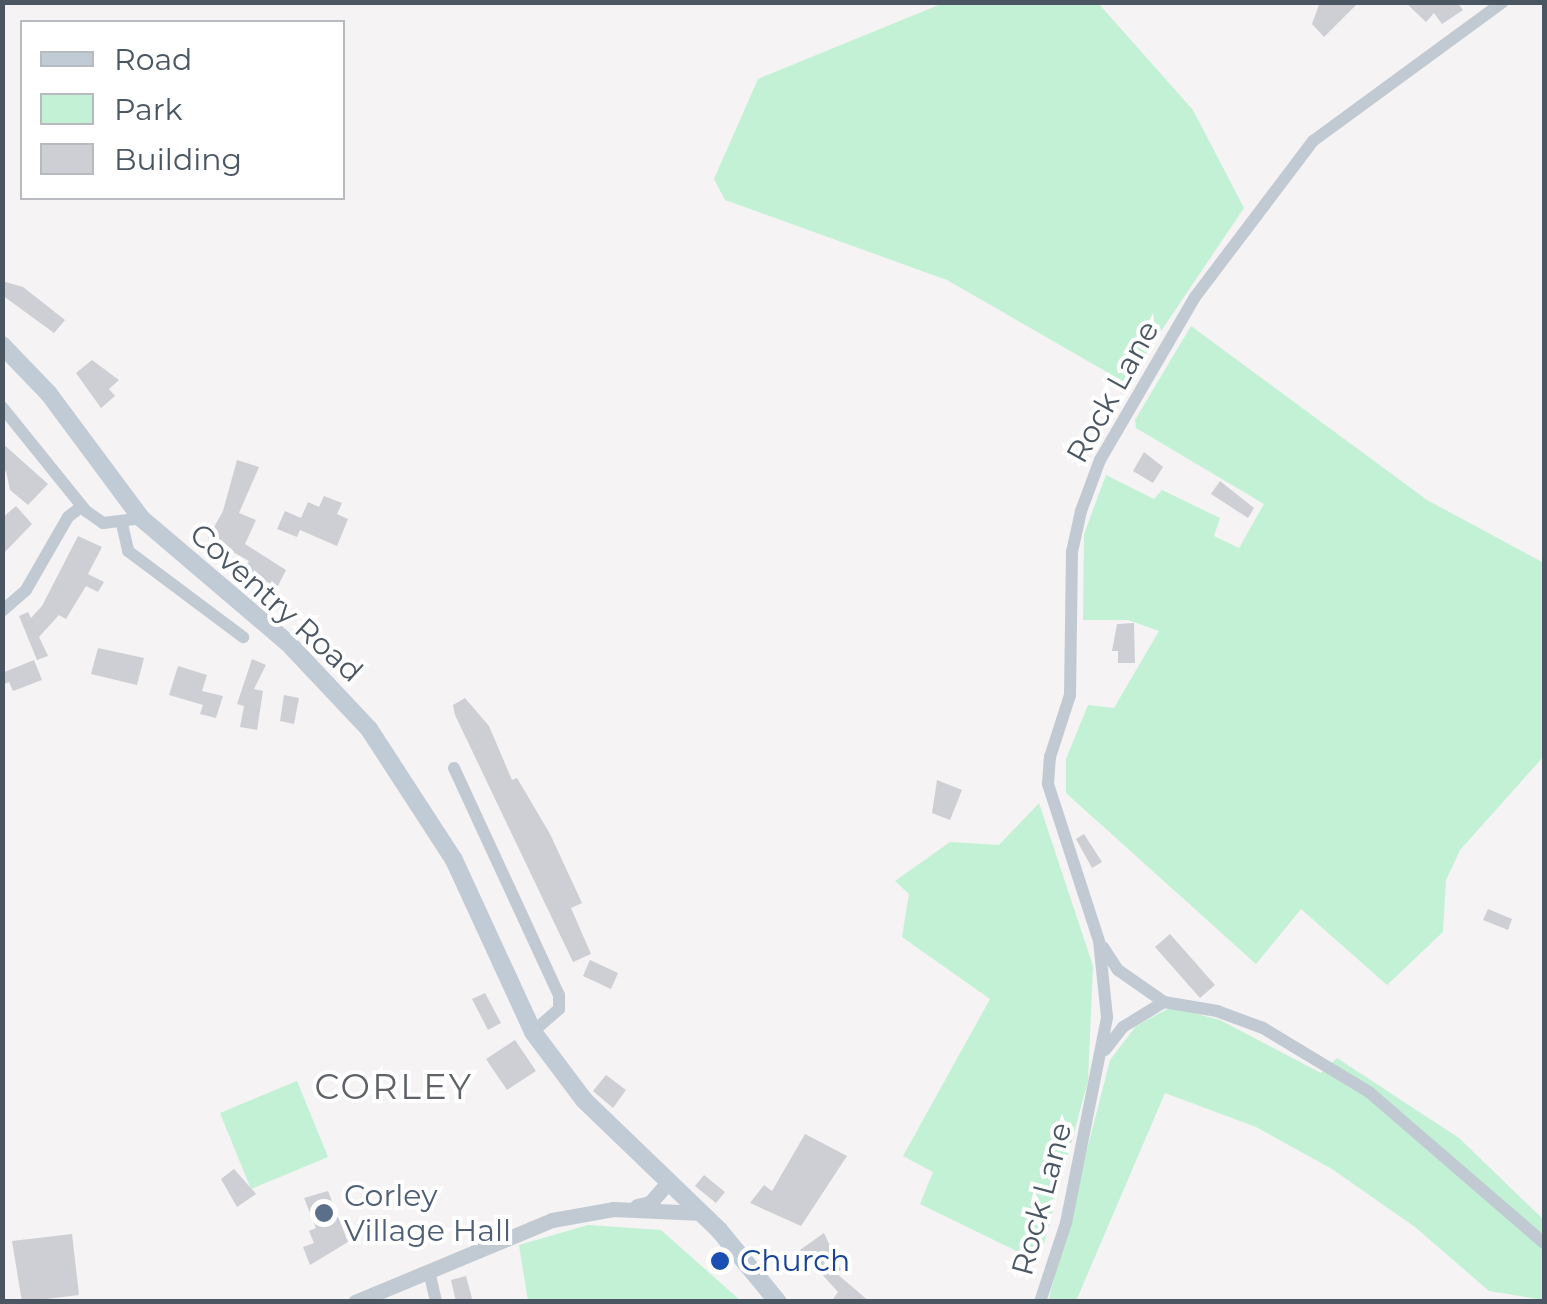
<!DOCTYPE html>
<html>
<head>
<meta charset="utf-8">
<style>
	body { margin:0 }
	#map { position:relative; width:1547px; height:1304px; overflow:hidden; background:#f5f3f3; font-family:Montserrat,sans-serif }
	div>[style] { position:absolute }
	.green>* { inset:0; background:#c3f1d5 }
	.building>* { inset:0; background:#cdcfd5 }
	.minor>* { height:12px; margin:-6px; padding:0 6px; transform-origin:6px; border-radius:6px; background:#c1cad2 }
	.tertiary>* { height:15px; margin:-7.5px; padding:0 7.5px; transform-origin:7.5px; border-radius:7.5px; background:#c1cad2 }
	.secondary>* { height:18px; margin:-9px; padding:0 9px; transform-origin:9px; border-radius:9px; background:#c1cbd6 }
	.dots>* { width:28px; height:28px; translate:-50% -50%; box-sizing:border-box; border:5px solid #fff; border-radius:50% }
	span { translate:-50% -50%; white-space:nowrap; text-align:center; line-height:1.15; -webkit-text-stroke:8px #fff; paint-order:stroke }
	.street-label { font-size:30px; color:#4a5661 }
	.service-label { font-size:30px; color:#4e5e75 }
	.left { translate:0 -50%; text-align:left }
	.transit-label { font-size:30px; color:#164399 }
	.quarter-label { font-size:35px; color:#5f6368; letter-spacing:2.5px }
	.frame { position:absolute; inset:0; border:5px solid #4a5661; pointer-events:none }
	.legend { position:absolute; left:20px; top:20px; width:325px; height:180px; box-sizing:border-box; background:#fff; border:2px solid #b7bbc0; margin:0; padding:12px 18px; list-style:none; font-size:30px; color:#4a5661 }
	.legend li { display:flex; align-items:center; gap:20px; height:50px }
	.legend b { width:50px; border:2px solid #b7bbc0 }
</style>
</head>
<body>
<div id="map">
	<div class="green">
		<div style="clip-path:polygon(946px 2px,1098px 3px,1193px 110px,1244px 208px,1126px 383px,947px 280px,725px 200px,714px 179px,758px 79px)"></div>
		<div style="clip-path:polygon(1191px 326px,1427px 500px,1544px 563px,1544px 756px,1460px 850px,1446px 880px,1443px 932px,1387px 985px,1301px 909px,1256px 964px,1066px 793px,1066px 759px,1088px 705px,1114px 708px,1159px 631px,1128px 620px,1083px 620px,1084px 534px,1106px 475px,1154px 499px,1162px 490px,1220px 518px,1214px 536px,1239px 548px,1264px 504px,1136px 428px,1135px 420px)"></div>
		<div style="clip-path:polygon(1039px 803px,1093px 966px,1088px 1081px,1039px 1262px,920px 1204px,933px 1172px,903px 1156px,990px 999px,902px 937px,909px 894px,895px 881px,950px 842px,999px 845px)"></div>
		<div style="clip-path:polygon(1171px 1007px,1220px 1020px,1321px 1073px,1337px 1058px,1459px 1138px,1544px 1220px,1544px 1300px,1489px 1291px,1415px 1227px,1332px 1169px,1256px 1127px,1165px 1093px,1076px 1301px,1048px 1302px,1110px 1060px,1136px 1026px)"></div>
		<div style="clip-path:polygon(297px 1081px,328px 1157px,251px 1189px,220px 1113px)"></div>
		<div style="clip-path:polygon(588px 1225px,661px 1230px,741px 1301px,528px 1301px,519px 1245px)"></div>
	</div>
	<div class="building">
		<div style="clip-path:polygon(1320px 2px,1359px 2px,1324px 37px,1312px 24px)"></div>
		<div style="clip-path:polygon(1405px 2px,1457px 2px,1463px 10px,1442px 24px,1434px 13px,1426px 22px)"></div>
		<div style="clip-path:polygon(2px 281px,23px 287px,65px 320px,54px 333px,2px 295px)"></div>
		<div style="clip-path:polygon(92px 360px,119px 380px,109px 389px,115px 396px,101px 408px,76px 373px)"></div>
		<div style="clip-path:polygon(2px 443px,48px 484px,28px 505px,10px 490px,6px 471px,2px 475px)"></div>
		<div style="clip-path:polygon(1144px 452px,1163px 467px,1153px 483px,1133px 471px)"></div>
		<div style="clip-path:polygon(237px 460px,259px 467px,239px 513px,256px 520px,245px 544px,286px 570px,276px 590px,245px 569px,249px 561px,208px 538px,223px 511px)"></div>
		<div style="clip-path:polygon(1220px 481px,1254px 508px,1248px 518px,1211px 494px)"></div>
		<div style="clip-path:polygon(324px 496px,342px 503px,337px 514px,348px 519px,337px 546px,300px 530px,297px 537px,277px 529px,285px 511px,301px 518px,308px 502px,319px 507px)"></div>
		<div style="clip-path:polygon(16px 506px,32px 524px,2px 555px,2px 518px)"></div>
		<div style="clip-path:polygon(78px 536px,102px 547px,88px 574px,104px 582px,98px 592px,86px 586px,66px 619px,59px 615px,39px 637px,48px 656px,37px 660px,19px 616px,28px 612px,31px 618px,42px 606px)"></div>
		<div style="clip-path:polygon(1134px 623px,1135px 663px,1118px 663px,1118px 651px,1112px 651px,1117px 624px)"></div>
		<div style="clip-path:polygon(98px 648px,144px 658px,137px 685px,91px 674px)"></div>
		<div style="clip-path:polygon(252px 659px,266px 665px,254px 689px,263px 691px,257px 730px,240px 727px,244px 706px,237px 704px)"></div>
		<div style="clip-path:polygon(34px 660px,42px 680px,13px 691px,9px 682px,2px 685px,2px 673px)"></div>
		<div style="clip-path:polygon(178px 666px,207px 675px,202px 691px,223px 696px,216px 718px,200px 714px,203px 705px,169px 695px)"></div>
		<div style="clip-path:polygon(284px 695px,299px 698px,294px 724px,280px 721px)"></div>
		<div style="clip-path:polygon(465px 698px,489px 726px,512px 780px,517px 778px,550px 834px,582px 903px,571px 908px,591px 954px,573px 962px,455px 715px,453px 705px)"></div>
		<div style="clip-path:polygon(937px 780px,962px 790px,950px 820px,932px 813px)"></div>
		<div style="clip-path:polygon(1084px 834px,1102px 862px,1092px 868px,1076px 839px)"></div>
		<div style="clip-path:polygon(1488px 909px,1512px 919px,1508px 930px,1483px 920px)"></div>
		<div style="clip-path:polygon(1170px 934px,1215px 985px,1200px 998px,1155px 947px)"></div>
		<div style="clip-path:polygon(590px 960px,618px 973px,611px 989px,583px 976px)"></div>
		<div style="clip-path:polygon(485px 993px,501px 1023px,488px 1030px,472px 999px)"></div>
		<div style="clip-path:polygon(515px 1040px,536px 1071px,507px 1090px,486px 1059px)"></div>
		<div style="clip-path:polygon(606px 1075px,626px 1090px,613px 1108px,593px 1091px)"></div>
		<div style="clip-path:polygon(805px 1134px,847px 1156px,801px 1226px,750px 1203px,764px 1185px,772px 1191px)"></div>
		<div style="clip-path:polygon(234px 1169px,256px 1194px,237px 1207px,221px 1179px)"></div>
		<div style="clip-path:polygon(704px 1175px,725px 1192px,716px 1203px,695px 1186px)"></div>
		<div style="clip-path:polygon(328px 1191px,348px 1242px,310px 1265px,303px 1247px,314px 1243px,309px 1231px,316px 1228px,304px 1198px)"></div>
		<div style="clip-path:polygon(824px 1233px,841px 1270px,836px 1273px,870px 1302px,831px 1302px,838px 1292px,800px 1250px)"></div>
		<div style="clip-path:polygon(72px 1234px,79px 1295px,22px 1302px,12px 1241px)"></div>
		<div style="clip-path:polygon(466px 1276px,473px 1302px,456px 1302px,451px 1280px)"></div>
	</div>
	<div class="minor">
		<div style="left:2px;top:407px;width:134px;rotate:51.1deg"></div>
		<div style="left:86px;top:511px;width:21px;rotate:35deg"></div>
		<div style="left:103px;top:523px;width:38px;rotate:-7deg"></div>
		<div style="left:122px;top:524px;width:28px;rotate:77deg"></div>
		<div style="left:128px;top:551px;width:144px;rotate:36.8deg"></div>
		<div style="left:2px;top:611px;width:32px;rotate:-41deg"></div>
		<div style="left:26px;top:590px;width:84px;rotate:-60.1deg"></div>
		<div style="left:68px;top:517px;width:16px;rotate:-38deg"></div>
		<div style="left:454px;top:768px;width:250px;rotate:65.2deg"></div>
		<div style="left:559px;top:995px;width:14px;rotate:90deg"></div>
		<div style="left:559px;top:1009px;width:35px;rotate:139deg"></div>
		<div style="left:1103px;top:947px;width:27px;rotate:57deg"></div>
		<div style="left:1118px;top:970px;width:56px;rotate:34.8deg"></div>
		<div style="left:1164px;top:1002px;width:54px;rotate:9.6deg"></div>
		<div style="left:1217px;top:1011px;width:49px;rotate:20.3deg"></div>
		<div style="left:1263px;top:1028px;width:124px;rotate:31.1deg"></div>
		<div style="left:1369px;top:1092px;width:231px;rotate:40.8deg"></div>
		<div style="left:1105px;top:1050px;width:29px;rotate:-52deg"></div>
		<div style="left:1123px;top:1027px;width:48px;rotate:-31.4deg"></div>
		<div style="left:429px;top:1271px;width:32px;rotate:77deg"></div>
		<div style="left:1040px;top:1302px;width:83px;rotate:-71.8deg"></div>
		<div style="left:1066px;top:1223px;width:210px;rotate:-78.7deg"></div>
		<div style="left:1107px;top:1017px;width:76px;rotate:-96deg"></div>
		<div style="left:1099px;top:941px;width:165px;rotate:-108deg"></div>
		<div style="left:1048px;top:784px;width:27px;rotate:-86deg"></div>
		<div style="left:1050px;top:757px;width:65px;rotate:-72.1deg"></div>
		<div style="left:1070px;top:695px;width:143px;rotate:-89.2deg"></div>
		<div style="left:1072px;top:552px;width:42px;rotate:-77.6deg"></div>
		<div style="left:1081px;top:511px;width:54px;rotate:-69.6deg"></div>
		<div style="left:1100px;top:460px;width:189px;rotate:-59.8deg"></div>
		<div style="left:1195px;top:297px;width:196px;rotate:-52.9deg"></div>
		<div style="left:1313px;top:141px;width:235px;rotate:-36.2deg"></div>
	</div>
	<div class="tertiary">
		<div style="left:637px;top:1206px;width:13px;rotate:-13deg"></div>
		<div style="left:650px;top:1203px;width:28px;rotate:-49deg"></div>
		<div style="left:355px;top:1302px;width:213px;rotate:-22.6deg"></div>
		<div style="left:552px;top:1220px;width:62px;rotate:-10.2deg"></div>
		<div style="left:613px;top:1209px;width:89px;rotate:2.6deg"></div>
	</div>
	<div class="secondary">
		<div style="left:2px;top:345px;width:68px;rotate:46.2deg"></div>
		<div style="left:49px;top:394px;width:154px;rotate:53.4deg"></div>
		<div style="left:141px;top:518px;width:193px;rotate:40.4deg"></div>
		<div style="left:288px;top:643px;width:118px;rotate:46.7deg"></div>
		<div style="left:369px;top:729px;width:156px;rotate:57deg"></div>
		<div style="left:454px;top:860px;width:189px;rotate:65.3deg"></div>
		<div style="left:533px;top:1032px;width:85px;rotate:53.1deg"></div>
		<div style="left:584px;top:1100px;width:187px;rotate:43.9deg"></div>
		<div style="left:719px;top:1230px;width:93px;rotate:50.7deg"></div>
	</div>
	<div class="dots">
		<div style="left:324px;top:1213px;background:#5c6f8a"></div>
		<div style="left:720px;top:1261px;background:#1a4fb4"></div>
	</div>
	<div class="street-label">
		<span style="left:1113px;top:392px;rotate:-61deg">Rock Lane</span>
		<span style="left:276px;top:603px;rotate:42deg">Coventry Road</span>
		<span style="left:1042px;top:1199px;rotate:-75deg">Rock Lane</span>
	</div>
	<div class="service-label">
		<span class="left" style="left:344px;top:1213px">Corley<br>Village Hall</span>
	</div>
	<div class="transit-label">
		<span class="left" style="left:740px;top:1261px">Church</span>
	</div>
	<div class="quarter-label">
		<span style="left:394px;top:1087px">CORLEY</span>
	</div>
	<div class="frame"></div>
	<ul class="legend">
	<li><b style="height:12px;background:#c1cbd6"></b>Road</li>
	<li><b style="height:28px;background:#c3f1d5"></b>Park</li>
	<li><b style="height:28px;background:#cdcfd5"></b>Building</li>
	</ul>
</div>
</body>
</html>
